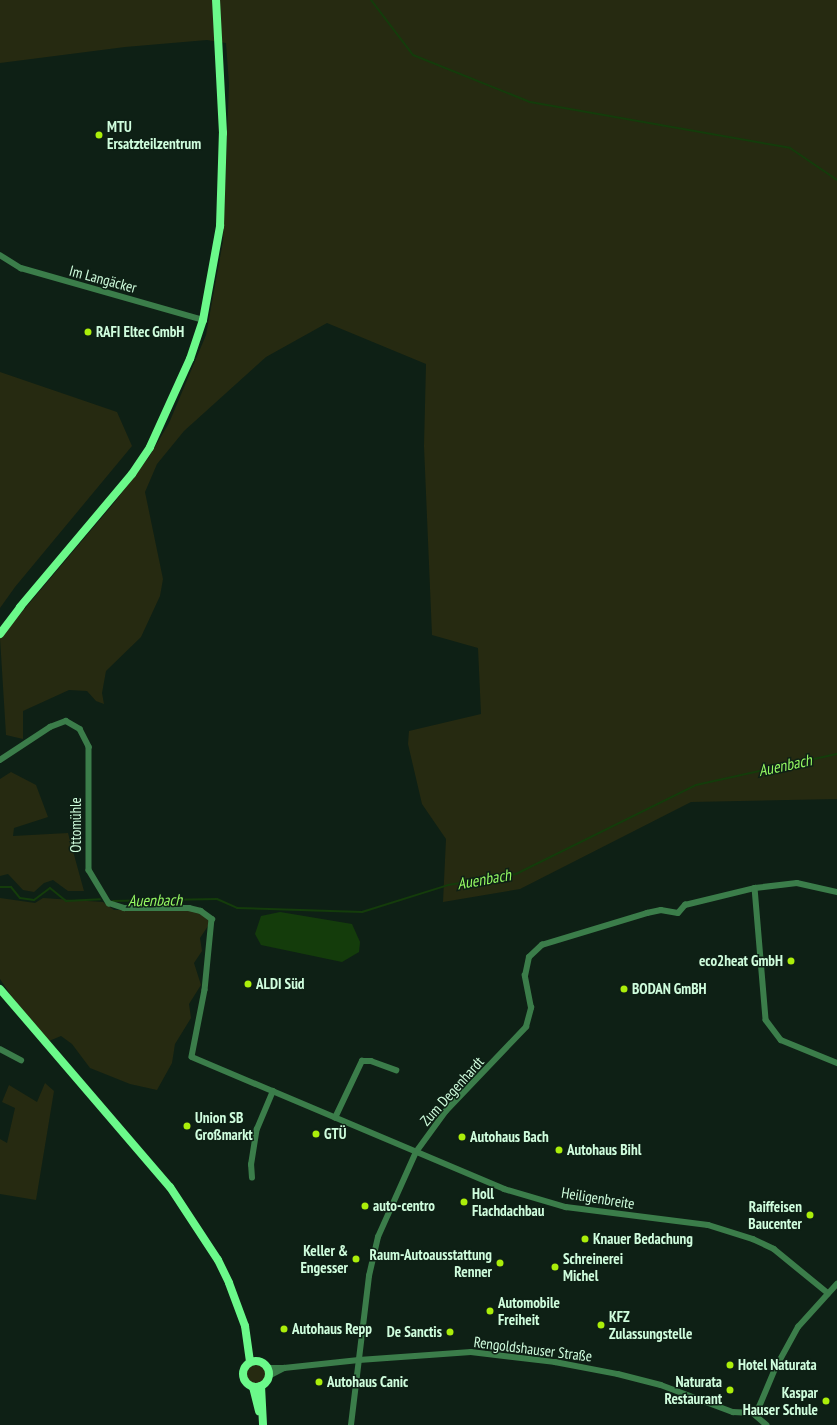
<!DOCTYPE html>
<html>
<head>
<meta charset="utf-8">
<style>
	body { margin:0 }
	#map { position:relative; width:837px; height:1425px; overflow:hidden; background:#0e2015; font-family:"PT Sans Narrow",sans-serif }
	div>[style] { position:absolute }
	.green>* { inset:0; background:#262a11 }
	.round { border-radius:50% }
	.water>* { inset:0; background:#143c0b }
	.stream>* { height:2px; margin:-1px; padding:0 1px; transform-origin:1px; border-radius:1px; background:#143c0b }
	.minor>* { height:5.5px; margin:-2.75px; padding:0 2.75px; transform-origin:2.75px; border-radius:2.75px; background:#3b7d4a }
	.secondary>* { height:8px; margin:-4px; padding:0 4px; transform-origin:4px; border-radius:4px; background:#6bf98a }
	.secondary>.ring { margin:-4px; padding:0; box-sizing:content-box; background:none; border:8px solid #6bf98a; border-radius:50% }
	.dots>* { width:11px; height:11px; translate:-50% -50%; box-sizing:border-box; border:2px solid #0e2015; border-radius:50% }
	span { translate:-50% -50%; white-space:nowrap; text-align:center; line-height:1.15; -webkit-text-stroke:3px #0e2015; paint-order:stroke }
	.poi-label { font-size:15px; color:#cffddd; font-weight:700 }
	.left { translate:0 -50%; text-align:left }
	.right { translate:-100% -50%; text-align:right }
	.street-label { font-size:15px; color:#cffddd }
	.water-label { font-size:16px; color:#95f862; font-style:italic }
</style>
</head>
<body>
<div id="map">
	<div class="green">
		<div style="clip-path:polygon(0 0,837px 0,837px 799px,691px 802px,520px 889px,443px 902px,446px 839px,422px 804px,408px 744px,409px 731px,481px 714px,478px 648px,432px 635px,424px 446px,426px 364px,327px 323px,266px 357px,184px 431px,157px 464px,145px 492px,163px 579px,160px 596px,141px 637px,106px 671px,102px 693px,104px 704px,96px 701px,87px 691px,69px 690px,23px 711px,23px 739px,6px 735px,0 638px,114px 503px,149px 457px,169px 423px,206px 335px,223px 241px,229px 84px,226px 43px,207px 40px,125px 47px,0 63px)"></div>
		<div style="clip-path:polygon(0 372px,117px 412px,132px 446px,15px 587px,0 608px)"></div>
		<div style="clip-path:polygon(11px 772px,36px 785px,48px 817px,14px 828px,13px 836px,68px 833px,84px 891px,68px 891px,53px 880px,44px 883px,34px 892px,23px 890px,8px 874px,0 876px,0 779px)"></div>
		<div style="clip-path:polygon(0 898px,35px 903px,43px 898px,103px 902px,114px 910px,188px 910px,199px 913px,209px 920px,208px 926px,200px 938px,202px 951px,194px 963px,201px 985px,189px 1004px,191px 1018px,175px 1044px,172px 1063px,157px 1090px,130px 1084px,90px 1068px,72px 1044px,61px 1036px,49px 1041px,12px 997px,0 979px)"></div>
		<div style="clip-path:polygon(45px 1083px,54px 1091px,36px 1200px,0 1194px,0 1139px,7px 1143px,15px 1108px,2px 1102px,9px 1085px,37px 1102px)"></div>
		<div class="round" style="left:246px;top:1365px;width:20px;height:20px"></div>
	</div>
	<div class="water">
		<div style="clip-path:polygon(280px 912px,352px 924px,360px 942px,359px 952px,342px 962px,261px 945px,255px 934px,261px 916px)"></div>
	</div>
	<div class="stream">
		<div style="left:371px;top:0;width:69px;rotate:52.6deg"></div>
		<div style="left:413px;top:55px;width:126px;rotate:21.9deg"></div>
		<div style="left:530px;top:102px;width:264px;rotate:10deg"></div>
		<div style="left:790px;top:148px;width:57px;rotate:34.2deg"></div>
		<div style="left:0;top:887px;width:11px"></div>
		<div style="left:11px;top:887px;width:14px;rotate:51deg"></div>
		<div style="left:20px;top:898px;width:14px;rotate:8deg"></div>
		<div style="left:34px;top:900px;width:20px;rotate:-37deg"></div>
		<div style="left:50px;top:888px;width:21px;rotate:39deg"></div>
		<div style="left:66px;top:901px;width:34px;rotate:-3deg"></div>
		<div style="left:113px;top:901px;width:104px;rotate:-1.1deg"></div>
		<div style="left:217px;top:899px;width:22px;rotate:24deg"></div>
		<div style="left:237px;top:908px;width:125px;rotate:1.8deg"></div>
		<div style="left:362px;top:912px;width:90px;rotate:-17.4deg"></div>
		<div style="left:448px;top:885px;width:69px;rotate:-9.2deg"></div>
		<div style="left:516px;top:874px;width:201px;rotate:-26.3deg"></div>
		<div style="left:696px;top:785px;width:144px;rotate:-12.4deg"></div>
	</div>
	<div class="minor">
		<div style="left:0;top:255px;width:25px;rotate:32deg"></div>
		<div style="left:21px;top:268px;width:189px;rotate:15.9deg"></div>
		<div style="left:0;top:760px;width:60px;rotate:-33.4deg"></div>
		<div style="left:50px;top:727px;width:17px;rotate:-21deg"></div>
		<div style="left:66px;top:721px;width:16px;rotate:30deg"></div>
		<div style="left:80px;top:729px;width:20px;rotate:63deg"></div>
		<div style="left:89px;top:747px;width:123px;rotate:90deg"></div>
		<div style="left:89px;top:870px;width:39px;rotate:59deg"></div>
		<div style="left:109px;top:903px;width:16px;rotate:18deg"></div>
		<div style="left:124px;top:908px;width:65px"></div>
		<div style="left:189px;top:908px;width:12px;rotate:14deg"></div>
		<div style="left:201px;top:911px;width:14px;rotate:36deg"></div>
		<div style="left:212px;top:919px;width:71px;rotate:95.6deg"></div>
		<div style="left:205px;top:990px;width:68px;rotate:101deg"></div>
		<div style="left:192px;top:1057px;width:339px;rotate:22.9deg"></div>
		<div style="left:504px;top:1189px;width:65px;rotate:16.2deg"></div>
		<div style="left:566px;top:1207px;width:143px;rotate:7.2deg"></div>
		<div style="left:708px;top:1225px;width:47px;rotate:17.3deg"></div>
		<div style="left:753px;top:1239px;width:23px;rotate:25deg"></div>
		<div style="left:774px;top:1249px;width:70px;rotate:39.2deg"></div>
		<div style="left:755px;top:888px;width:42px;rotate:-6.8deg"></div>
		<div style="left:797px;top:883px;width:41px;rotate:12.7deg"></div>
		<div style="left:0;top:1049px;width:24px;rotate:28deg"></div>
		<div style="left:335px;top:1118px;width:63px;rotate:-64.7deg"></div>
		<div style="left:362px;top:1061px;width:9px"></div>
		<div style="left:371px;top:1061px;width:27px;rotate:20deg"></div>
		<div style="left:252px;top:1178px;width:13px;rotate:-94deg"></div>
		<div style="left:251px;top:1165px;width:36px;rotate:-81deg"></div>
		<div style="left:257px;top:1129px;width:41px;rotate:-67.2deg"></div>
		<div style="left:268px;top:1368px;width:16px"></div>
		<div style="left:284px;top:1368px;width:75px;rotate:-6.1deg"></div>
		<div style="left:359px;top:1360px;width:112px;rotate:-4.1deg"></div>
		<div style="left:471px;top:1352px;width:85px;rotate:6.8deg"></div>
		<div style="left:555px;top:1362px;width:64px;rotate:10.8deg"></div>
		<div style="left:618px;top:1374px;width:44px;rotate:14.3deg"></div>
		<div style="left:661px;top:1385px;width:77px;rotate:20.6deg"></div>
		<div style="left:733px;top:1412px;width:20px;rotate:3deg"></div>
		<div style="left:269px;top:1376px;width:17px;rotate:-28deg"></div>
		<div style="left:753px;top:1413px;width:8px;rotate:-45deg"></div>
		<div style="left:759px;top:1407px;width:41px;rotate:-67.2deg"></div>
		<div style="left:775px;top:1369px;width:48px;rotate:-61.3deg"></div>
		<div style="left:798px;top:1327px;width:58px;rotate:-47.8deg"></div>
		<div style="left:753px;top:1413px;width:18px;rotate:41deg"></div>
		<div style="left:351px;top:1425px;width:150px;rotate:-83.1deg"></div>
		<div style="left:369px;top:1276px;width:40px;rotate:-77deg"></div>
		<div style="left:378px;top:1237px;width:93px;rotate:-65.9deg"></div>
		<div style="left:416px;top:1152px;width:51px;rotate:-53.8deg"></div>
		<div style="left:446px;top:1111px;width:116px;rotate:-46.4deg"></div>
		<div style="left:526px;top:1027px;width:20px;rotate:-75deg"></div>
		<div style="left:531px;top:1008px;width:33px;rotate:-101deg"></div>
		<div style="left:525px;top:976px;width:19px;rotate:-78deg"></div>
		<div style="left:529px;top:957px;width:18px;rotate:-43deg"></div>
		<div style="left:542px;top:945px;width:110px;rotate:-16.9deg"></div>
		<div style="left:647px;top:913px;width:14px;rotate:-12deg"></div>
		<div style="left:661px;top:910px;width:17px;rotate:10deg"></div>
		<div style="left:678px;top:913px;width:11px;rotate:-49deg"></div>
		<div style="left:685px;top:905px;width:72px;rotate:-13.7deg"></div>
		<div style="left:755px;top:888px;width:132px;rotate:85.2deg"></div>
		<div style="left:766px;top:1020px;width:25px;rotate:53deg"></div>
		<div style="left:781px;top:1040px;width:61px;rotate:22.3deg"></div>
	</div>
	<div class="secondary">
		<div style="left:0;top:634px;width:34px;rotate:-53deg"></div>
		<div style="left:20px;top:607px;width:174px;rotate:-49.9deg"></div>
		<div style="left:132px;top:474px;width:32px;rotate:-56deg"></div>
		<div style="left:150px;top:447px;width:97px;rotate:-65.6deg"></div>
		<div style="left:190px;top:359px;width:41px;rotate:-71.6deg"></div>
		<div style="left:203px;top:320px;width:96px;rotate:-79.7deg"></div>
		<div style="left:220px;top:226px;width:93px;rotate:-88.2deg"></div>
		<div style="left:223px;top:133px;width:133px;rotate:-93deg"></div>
		<div style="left:0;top:989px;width:261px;rotate:49.4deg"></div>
		<div style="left:170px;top:1187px;width:87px;rotate:56.7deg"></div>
		<div style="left:218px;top:1260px;width:25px;rotate:64deg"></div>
		<div style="left:229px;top:1283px;width:46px;rotate:69.6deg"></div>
		<div style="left:245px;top:1326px;width:35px;rotate:82deg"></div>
		<div class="ring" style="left:243px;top:1361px;width:18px;height:18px"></div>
		<div style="left:261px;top:1386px;width:39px;rotate:87deg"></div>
		<div style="left:253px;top:1387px;width:25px;rotate:76deg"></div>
	</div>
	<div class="dots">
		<div style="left:99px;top:135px;background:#abee0a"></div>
		<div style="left:88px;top:332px;background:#abee0a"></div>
		<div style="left:791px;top:961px;background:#abee0a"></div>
		<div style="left:248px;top:984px;background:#abee0a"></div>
		<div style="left:624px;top:989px;background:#abee0a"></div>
		<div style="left:187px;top:1126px;background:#abee0a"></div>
		<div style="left:316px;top:1134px;background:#abee0a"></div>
		<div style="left:462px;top:1137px;background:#abee0a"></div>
		<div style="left:559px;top:1150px;background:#abee0a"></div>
		<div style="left:464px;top:1202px;background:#abee0a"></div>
		<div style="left:365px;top:1206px;background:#abee0a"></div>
		<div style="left:810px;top:1215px;background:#abee0a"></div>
		<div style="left:585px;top:1239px;background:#abee0a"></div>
		<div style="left:356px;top:1259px;background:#abee0a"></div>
		<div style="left:500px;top:1263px;background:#abee0a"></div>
		<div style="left:555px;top:1267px;background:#abee0a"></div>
		<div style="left:490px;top:1311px;background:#abee0a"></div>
		<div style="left:601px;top:1325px;background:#abee0a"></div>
		<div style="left:284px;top:1329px;background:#abee0a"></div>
		<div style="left:450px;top:1332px;background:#abee0a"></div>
		<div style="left:730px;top:1365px;background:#abee0a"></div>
		<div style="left:319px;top:1382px;background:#abee0a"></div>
		<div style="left:730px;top:1390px;background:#abee0a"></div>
		<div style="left:826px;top:1401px;background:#abee0a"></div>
	</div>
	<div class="poi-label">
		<span class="left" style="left:107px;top:135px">MTU<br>Ersatzteilzentrum</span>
		<span class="left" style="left:96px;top:332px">RAFI Eltec GmbH</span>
		<span class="right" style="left:783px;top:961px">eco2heat GmbH</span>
		<span class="left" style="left:256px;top:984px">ALDI Süd</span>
		<span class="left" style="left:632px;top:989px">BODAN GmBH</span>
		<span class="left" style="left:195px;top:1126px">Union SB<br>Großmarkt</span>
		<span class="left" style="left:324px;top:1134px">GTÜ</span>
		<span class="left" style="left:470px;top:1137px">Autohaus Bach</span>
		<span class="left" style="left:567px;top:1150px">Autohaus Bihl</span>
		<span class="left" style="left:472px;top:1202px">Holl<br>Flachdachbau</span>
		<span class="left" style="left:373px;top:1206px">auto-centro</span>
		<span class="right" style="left:802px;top:1215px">Raiffeisen<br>Baucenter</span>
		<span class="left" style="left:593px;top:1239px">Knauer Bedachung</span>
		<span class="right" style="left:348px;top:1259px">Keller &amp;<br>Engesser</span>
		<span class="right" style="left:492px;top:1263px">Raum-Autoausstattung<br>Renner</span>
		<span class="left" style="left:563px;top:1267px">Schreinerei<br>Michel</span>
		<span class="left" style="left:498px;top:1311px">Automobile<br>Freiheit</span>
		<span class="left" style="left:609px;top:1325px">KFZ<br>Zulassungstelle</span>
		<span class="left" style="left:292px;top:1329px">Autohaus Repp</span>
		<span class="right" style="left:442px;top:1332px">De Sanctis</span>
		<span class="left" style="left:738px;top:1365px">Hotel Naturata</span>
		<span class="right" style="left:722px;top:1390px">Naturata<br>Restaurant</span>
		<span class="left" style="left:327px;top:1382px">Autohaus Canic</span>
		<span class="right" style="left:818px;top:1401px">Kaspar<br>Hauser Schule</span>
	</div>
	<div class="street-label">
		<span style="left:103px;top:279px;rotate:15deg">Im Langäcker</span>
		<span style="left:76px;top:825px;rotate:-90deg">Ottomühle</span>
		<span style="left:452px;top:1091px;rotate:-48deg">Zum Degenhardt</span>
		<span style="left:598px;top:1198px;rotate:9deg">Heiligenbreite</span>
		<span style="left:533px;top:1349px;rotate:7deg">Rengoldshauser Straße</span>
	</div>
	<div class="water-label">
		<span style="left:785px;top:765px;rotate:-12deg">Auenbach</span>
		<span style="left:484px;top:879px;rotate:-10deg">Auenbach</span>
		<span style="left:155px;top:900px;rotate:-1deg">Auenbach</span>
	</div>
</div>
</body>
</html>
